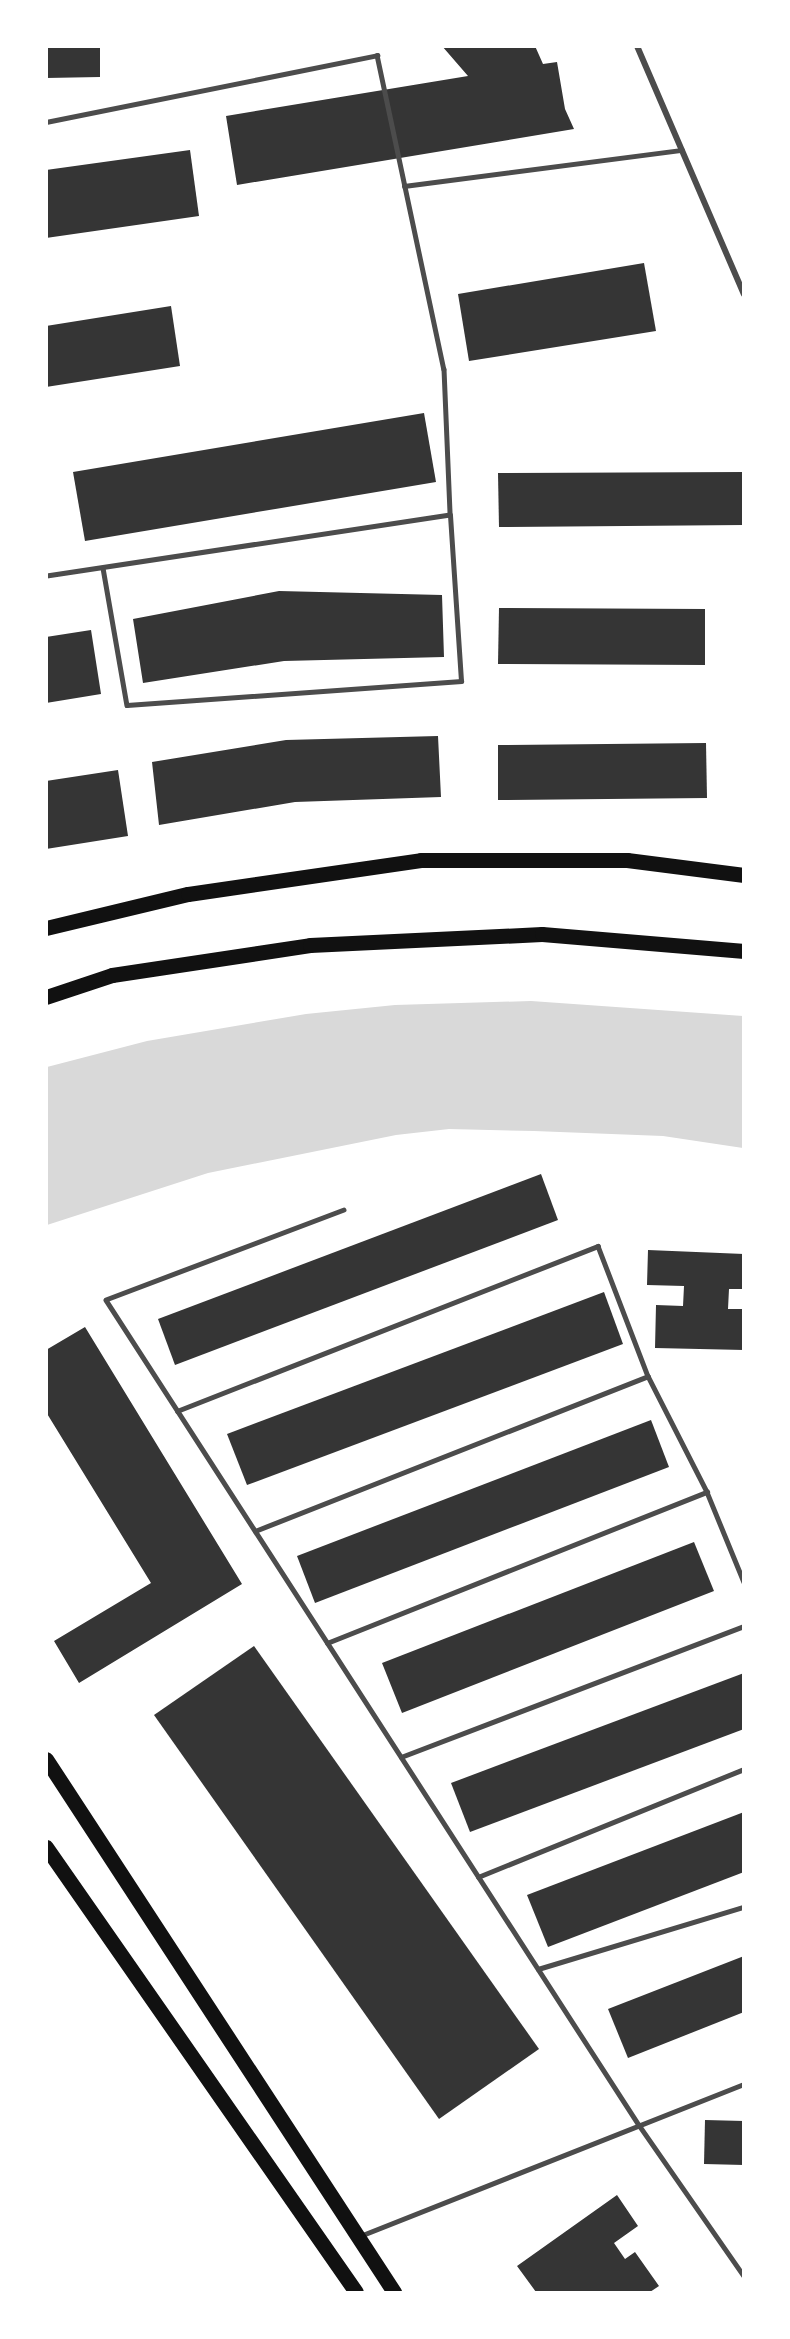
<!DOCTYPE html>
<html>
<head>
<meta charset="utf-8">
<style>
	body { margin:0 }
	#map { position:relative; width:790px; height:2339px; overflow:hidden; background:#fff; font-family:"Roboto Condensed",sans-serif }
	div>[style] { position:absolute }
	.water>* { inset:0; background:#d9d9d9 }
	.building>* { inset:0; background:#353535 }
	.service>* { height:4.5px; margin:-2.25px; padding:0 2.25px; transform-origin:2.25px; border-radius:2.25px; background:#4c4c4c }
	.minor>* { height:6px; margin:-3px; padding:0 3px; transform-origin:3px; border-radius:3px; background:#4c4c4c }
	.primary>* { height:15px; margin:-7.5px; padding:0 7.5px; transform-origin:7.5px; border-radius:7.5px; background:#111 }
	span { translate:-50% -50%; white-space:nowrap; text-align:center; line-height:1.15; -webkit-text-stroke:4.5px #fff; paint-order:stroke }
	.frame { position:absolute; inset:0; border:48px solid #fff; pointer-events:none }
</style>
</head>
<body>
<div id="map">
	<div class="water">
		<div style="clip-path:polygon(531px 1001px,743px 1016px,743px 1148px,663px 1136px,534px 1131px,449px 1129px,396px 1135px,208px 1173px,47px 1225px,47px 1067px,147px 1041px,306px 1014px,395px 1005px)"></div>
	</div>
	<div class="building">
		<div style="clip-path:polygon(46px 46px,100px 46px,100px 77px,46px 78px)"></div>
		<div style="clip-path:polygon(442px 46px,535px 46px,543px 64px,557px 62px,565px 109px,574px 129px,237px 185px,226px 116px,468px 76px)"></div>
		<div style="clip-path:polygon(190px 150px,199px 216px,46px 238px,46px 170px)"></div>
		<div style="clip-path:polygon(644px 263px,656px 331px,469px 361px,458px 294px)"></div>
		<div style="clip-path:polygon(171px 306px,180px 366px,46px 387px,46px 326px)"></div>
		<div style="clip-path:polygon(424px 413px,436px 482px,85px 541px,73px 472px)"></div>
		<div style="clip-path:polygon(744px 472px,744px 525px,499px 527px,498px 473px)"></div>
		<div style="clip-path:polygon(279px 591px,442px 595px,444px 657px,284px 661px,143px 683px,133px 619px)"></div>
		<div style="clip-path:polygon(499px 608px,705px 609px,705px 665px,498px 664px)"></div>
		<div style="clip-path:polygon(91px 630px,101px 694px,46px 703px,46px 637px)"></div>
		<div style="clip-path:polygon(438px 736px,441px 797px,295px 802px,159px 825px,152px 762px,286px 740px)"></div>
		<div style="clip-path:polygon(706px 743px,707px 798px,498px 800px,498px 745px)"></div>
		<div style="clip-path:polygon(118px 770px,128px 836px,46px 849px,46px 781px)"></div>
		<div style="clip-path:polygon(541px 1174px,558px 1220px,175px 1365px,158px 1319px)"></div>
		<div style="clip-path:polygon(648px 1250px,744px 1254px,744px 1289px,729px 1289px,728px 1309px,744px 1309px,744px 1350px,655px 1348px,656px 1305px,683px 1306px,684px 1286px,647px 1285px)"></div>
		<div style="clip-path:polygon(604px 1292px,623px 1344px,247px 1485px,227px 1434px)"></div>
		<div style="clip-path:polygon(85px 1327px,242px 1584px,79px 1683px,54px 1641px,151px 1583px,46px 1412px,46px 1350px)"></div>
		<div style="clip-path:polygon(651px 1420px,669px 1467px,315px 1603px,297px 1556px)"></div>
		<div style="clip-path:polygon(694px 1542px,714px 1591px,402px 1713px,382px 1663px)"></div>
		<div style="clip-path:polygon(254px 1646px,539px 2049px,439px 2119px,154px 1715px)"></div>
		<div style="clip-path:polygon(744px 1673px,744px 1729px,470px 1832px,451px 1783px)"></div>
		<div style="clip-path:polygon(744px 1812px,744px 1872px,548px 1947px,527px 1895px)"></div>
		<div style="clip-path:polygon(744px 1956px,744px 2012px,628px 2058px,608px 2009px)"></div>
		<div style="clip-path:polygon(705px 2120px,744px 2121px,744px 2165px,704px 2164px)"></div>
		<div style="clip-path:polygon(617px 2195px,638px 2226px,614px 2243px,625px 2259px,635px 2252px,659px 2286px,650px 2292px,536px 2292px,517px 2266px)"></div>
	</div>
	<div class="service">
		<div style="left:46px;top:122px;width:338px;rotate:-11.4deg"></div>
		<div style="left:377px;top:55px;width:321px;rotate:78deg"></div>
		<div style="left:444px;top:369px;width:146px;rotate:87.6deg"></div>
		<div style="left:450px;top:515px;width:409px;rotate:171.4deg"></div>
		<div style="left:404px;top:186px;width:280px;rotate:-7.4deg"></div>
		<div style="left:103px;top:568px;width:139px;rotate:80.1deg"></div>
		<div style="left:127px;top:705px;width:335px;rotate:-4.1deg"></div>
		<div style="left:461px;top:681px;width:166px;rotate:-93.8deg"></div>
		<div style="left:344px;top:1210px;width:254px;rotate:159.3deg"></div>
		<div style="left:106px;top:1300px;width:982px;rotate:57.14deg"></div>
		<div style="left:639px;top:2125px;width:184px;rotate:55.2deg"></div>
		<div style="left:177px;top:1411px;width:452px;rotate:-21.4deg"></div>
		<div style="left:598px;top:1246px;width:139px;rotate:69deg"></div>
		<div style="left:648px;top:1376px;width:130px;rotate:63deg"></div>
		<div style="left:707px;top:1492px;width:97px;rotate:67.7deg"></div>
		<div style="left:255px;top:1531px;width:422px;rotate:-21.5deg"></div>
		<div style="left:327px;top:1643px;width:409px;rotate:-21.7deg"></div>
		<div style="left:401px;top:1757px;width:367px;rotate:-20.9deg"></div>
		<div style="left:478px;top:1877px;width:287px;rotate:-22.1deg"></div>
		<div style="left:538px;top:1969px;width:215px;rotate:-16.8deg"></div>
		<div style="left:360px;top:2236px;width:413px;rotate:-21.6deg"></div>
	</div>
	<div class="minor">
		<div style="left:637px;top:46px;width:270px;rotate:66.7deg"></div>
	</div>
	<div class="primary">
		<div style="left:46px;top:928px;width:146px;rotate:-13.5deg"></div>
		<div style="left:188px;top:894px;width:235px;rotate:-8.3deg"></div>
		<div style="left:421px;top:860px;width:206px"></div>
		<div style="left:627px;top:860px;width:118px;rotate:7.3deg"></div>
		<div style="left:46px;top:997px;width:70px;rotate:-18.4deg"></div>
		<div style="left:112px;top:975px;width:200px;rotate:-8.6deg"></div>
		<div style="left:310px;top:945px;width:232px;rotate:-2.7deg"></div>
		<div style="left:542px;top:934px;width:203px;rotate:4.8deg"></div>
		<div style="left:46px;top:1759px;width:637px;rotate:56.86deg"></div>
		<div style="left:46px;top:1847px;width:542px;rotate:55.14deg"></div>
	</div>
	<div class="frame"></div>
</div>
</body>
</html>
